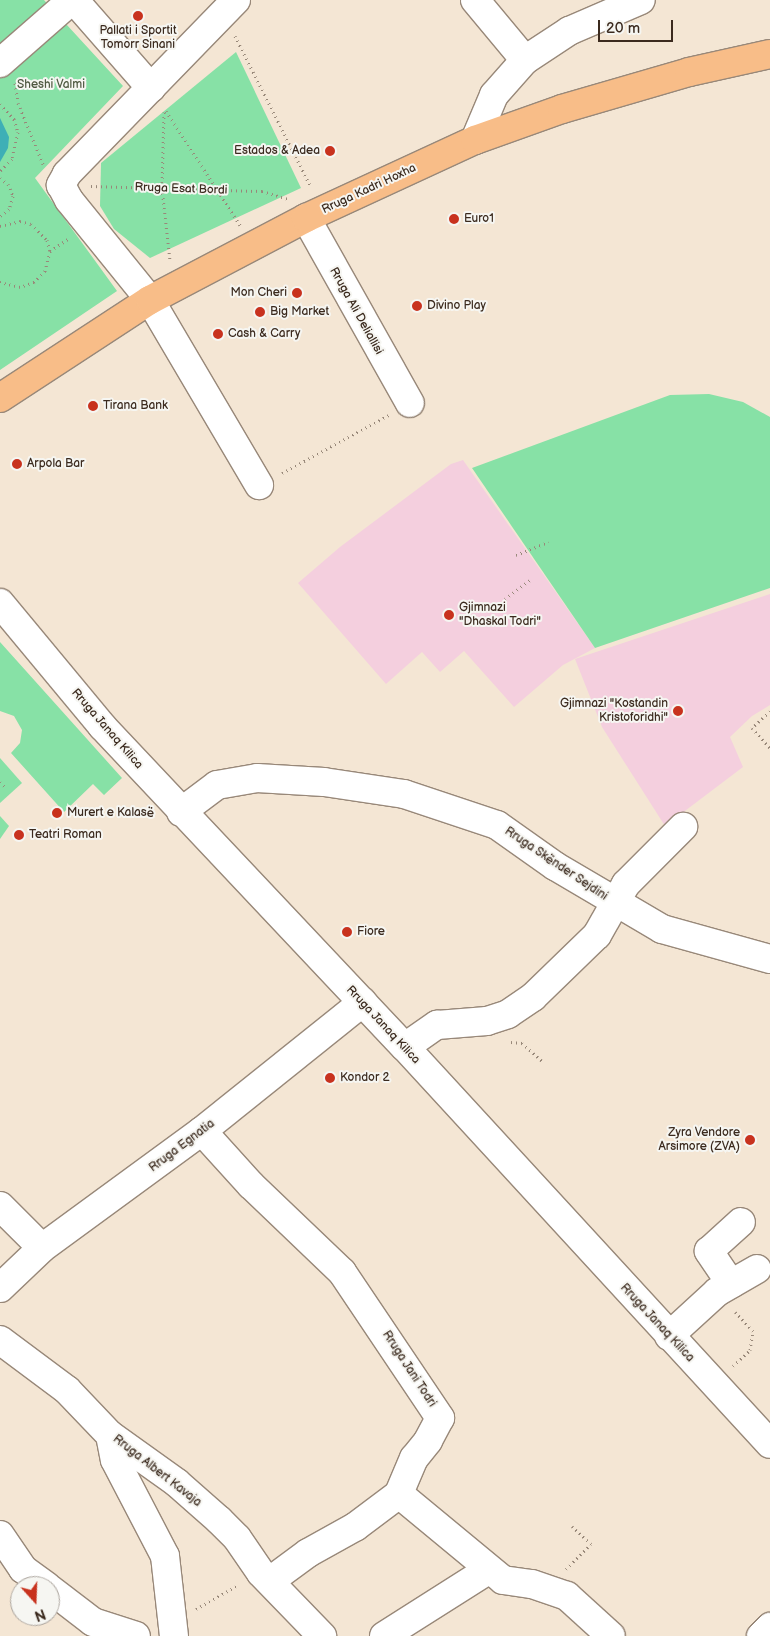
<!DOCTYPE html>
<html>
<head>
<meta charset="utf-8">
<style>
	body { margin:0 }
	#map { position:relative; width:770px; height:1636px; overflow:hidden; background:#f4e6d4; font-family:"Balsamiq Sans",sans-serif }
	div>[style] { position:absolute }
	.built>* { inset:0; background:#f4cfde }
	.green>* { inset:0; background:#87e1a6 }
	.water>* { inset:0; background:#3eafb6 }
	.path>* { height:3px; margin-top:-1.5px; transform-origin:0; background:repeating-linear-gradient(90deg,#988879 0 1px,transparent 0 5px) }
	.roads { filter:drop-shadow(1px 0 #988879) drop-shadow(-1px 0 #988879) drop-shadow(0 1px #988879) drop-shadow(0 -1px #988879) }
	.minor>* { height:28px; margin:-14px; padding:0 14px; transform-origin:14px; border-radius:14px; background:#fff }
	.major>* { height:28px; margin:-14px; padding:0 14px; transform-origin:14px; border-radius:14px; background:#f8bd88 }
	.dots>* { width:14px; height:14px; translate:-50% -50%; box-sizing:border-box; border:2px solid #f6f6f2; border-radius:50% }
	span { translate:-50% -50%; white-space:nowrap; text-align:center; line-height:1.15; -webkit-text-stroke:4px #f6f6f2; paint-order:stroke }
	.poi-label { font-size:12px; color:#3b2a1e }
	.right { translate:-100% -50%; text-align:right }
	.left { translate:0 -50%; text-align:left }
	.park-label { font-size:12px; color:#4e5840 }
	.street-label { font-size:12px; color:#3b2a1e }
	.north { position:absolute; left:10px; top:1576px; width:50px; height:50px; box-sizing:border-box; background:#f6f6f2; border:1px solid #aba49d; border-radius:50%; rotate:160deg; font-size:14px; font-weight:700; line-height:20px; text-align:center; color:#3b2a1e }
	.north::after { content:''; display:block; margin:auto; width:18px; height:22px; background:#c8321e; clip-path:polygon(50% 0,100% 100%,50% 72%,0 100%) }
	.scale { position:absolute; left:598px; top:20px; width:75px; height:22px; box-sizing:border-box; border:2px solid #3b2a1e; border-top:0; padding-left:6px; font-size:15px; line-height:18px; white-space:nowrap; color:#3b2a1e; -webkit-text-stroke:4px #f6f6f2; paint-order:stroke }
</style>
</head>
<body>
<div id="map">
	<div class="built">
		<div style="clip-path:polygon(463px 460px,595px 648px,563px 665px,514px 707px,464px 651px,440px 672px,422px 652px,386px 684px,298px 583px,340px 547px,451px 464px)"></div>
		<div style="clip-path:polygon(770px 594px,770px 705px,752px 716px,730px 737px,743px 767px,665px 826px,602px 727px,575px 659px)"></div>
	</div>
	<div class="green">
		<div style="clip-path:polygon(0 0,44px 0,123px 86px,35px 178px,117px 291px,0 370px)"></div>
		<div style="clip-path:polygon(236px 52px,301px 188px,150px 258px,114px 229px,100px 206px,101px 163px)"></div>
		<div style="clip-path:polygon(709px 394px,743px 402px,770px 417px,770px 588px,595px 648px,472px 468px,670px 395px)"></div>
		<div style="clip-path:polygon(0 642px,122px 778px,104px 795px,93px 784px,64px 812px,11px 753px,20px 743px,22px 730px,14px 716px,0 711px)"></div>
		<div style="clip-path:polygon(0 758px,22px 783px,0 803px)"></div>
		<div style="clip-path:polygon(0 816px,9px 826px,0 839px)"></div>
	</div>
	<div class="water">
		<div style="clip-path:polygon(0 118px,9px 137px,8px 148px,0 162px)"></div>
	</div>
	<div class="path">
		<div style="left:235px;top:36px;width:169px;rotate:63.3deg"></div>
		<div style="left:15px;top:83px;width:20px;rotate:81deg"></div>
		<div style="left:18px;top:103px;width:66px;rotate:67.7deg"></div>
		<div style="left:0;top:104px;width:21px;rotate:47deg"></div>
		<div style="left:14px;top:119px;width:14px;rotate:73deg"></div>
		<div style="left:18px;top:132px;width:28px;rotate:103deg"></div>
		<div style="left:12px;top:159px;width:17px;rotate:135deg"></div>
		<div style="left:166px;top:111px;width:136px;rotate:57deg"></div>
		<div style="left:164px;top:112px;width:76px;rotate:91.5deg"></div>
		<div style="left:162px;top:188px;width:72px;rotate:83.7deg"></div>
		<div style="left:0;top:178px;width:10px;rotate:37deg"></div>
		<div style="left:8px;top:184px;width:13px;rotate:67deg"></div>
		<div style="left:13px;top:196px;width:14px;rotate:107deg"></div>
		<div style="left:9px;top:209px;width:11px;rotate:142deg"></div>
		<div style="left:91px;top:186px;width:171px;rotate:1.7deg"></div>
		<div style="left:262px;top:191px;width:27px;rotate:17deg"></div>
		<div style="left:0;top:226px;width:21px;rotate:-14deg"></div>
		<div style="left:20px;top:221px;width:11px;rotate:15deg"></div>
		<div style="left:31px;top:224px;width:23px;rotate:45deg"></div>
		<div style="left:47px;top:240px;width:11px;rotate:75deg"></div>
		<div style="left:50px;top:251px;width:21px;rotate:104deg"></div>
		<div style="left:45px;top:271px;width:16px;rotate:135deg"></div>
		<div style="left:34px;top:282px;width:15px;rotate:160deg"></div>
		<div style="left:20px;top:287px;width:21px;rotate:-166deg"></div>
		<div style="left:50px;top:251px;width:22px;rotate:-34deg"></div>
		<div style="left:282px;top:473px;width:122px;rotate:-28.5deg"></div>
		<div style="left:516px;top:555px;width:35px;rotate:-22deg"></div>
		<div style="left:505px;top:599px;width:34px;rotate:-37deg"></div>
		<div style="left:770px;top:711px;width:25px;rotate:137deg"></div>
		<div style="left:752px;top:728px;width:27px;rotate:48deg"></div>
		<div style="left:0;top:782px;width:6px;rotate:45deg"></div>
		<div style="left:511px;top:1042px;width:11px;rotate:5deg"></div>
		<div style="left:522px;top:1043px;width:28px;rotate:42deg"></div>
		<div style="left:733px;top:1366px;width:23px;rotate:-43deg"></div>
		<div style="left:750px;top:1350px;width:19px;rotate:-81deg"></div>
		<div style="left:753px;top:1331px;width:26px;rotate:-133deg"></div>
		<div style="left:566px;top:1569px;width:35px;rotate:-45deg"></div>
		<div style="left:591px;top:1544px;width:26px;rotate:-137deg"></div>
		<div style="left:196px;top:1609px;width:48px;rotate:-29.7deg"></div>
	</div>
	<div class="roads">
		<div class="minor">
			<div style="left:74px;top:0;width:117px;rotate:48.8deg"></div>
			<div style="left:236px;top:0;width:243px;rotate:134.2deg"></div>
			<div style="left:67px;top:174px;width:13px;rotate:119deg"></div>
			<div style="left:61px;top:185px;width:17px;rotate:62deg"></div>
			<div style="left:69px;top:200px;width:129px;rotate:51deg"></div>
			<div style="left:150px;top:300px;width:215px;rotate:59.5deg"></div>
			<div style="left:475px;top:0;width:78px;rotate:50.2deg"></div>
			<div style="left:0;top:63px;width:85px;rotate:-41.2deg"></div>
			<div style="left:475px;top:140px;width:49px;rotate:-67.1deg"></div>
			<div style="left:494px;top:95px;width:47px;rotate:-48.5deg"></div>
			<div style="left:525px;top:60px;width:53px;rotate:-33.4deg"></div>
			<div style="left:569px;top:31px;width:78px;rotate:-23.3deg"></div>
			<div style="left:306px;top:218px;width:212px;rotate:60.7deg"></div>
			<div style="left:0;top:603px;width:160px;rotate:50.3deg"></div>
			<div style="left:102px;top:726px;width:441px;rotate:46.7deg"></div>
			<div style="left:405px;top:1047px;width:539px;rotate:47.4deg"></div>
			<div style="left:181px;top:812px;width:45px;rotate:-36.9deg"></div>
			<div style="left:217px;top:785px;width:41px;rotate:-9.9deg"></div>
			<div style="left:257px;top:778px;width:67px;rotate:3.4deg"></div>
			<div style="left:324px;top:782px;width:81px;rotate:8.5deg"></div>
			<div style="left:404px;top:794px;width:98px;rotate:18.4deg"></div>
			<div style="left:497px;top:825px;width:71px;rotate:35.3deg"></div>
			<div style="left:555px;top:866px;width:124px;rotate:30.5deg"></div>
			<div style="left:662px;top:929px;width:112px;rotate:15.5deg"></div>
			<div style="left:405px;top:1047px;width:39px;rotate:-35deg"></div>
			<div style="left:437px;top:1025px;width:50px;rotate:-4.6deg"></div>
			<div style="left:487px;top:1021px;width:22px;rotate:-18deg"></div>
			<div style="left:508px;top:1014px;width:30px;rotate:-34deg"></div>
			<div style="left:533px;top:997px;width:89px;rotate:-44.1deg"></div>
			<div style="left:597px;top:935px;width:59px;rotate:-60.4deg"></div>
			<div style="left:626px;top:884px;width:81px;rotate:-45deg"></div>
			<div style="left:202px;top:1131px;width:73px;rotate:47.8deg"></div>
			<div style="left:251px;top:1185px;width:126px;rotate:43.7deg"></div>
			<div style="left:342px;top:1272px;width:176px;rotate:56.1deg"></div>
			<div style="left:440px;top:1418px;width:26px;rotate:118deg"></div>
			<div style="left:428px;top:1441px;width:22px;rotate:129deg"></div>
			<div style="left:414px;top:1458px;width:39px;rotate:113deg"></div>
			<div style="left:399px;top:1494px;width:135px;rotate:39.6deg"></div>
			<div style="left:503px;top:1580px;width:29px;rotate:8deg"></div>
			<div style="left:532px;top:1584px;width:37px;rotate:19deg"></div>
			<div style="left:567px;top:1596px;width:59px;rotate:42.3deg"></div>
			<div style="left:0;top:1206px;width:59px;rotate:45deg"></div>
			<div style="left:731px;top:1284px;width:40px;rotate:-124deg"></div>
			<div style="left:709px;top:1251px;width:43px;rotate:-42.2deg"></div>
			<div style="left:0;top:1288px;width:58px;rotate:-43.6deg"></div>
			<div style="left:42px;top:1248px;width:198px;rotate:-36.2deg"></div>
			<div style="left:202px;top:1131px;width:206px;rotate:-38.7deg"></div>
			<div style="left:669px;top:1336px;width:65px;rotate:-42.5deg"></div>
			<div style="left:717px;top:1292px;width:46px;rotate:-29.9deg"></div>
			<div style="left:0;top:1340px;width:84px;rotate:36.7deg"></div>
			<div style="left:67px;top:1390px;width:62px;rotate:46.3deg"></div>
			<div style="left:110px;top:1435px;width:82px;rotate:35.6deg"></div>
			<div style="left:177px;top:1483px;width:56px;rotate:41.4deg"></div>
			<div style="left:219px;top:1520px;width:25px;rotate:45deg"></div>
			<div style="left:237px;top:1538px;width:42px;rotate:55.6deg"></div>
			<div style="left:261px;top:1573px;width:88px;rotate:45.9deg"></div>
			<div style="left:110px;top:1435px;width:25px;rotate:79deg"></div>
			<div style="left:115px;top:1460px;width:108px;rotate:62.5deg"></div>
			<div style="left:165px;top:1556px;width:81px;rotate:83.6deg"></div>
			<div style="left:0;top:1535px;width:41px;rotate:55.9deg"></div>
			<div style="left:23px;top:1569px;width:29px;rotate:36deg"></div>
			<div style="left:270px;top:1581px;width:47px;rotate:-36.4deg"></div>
			<div style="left:308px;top:1553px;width:54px;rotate:-29deg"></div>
			<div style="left:355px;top:1527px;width:55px;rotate:-36.9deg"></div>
			<div style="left:50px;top:1589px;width:54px;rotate:37.5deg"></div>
			<div style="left:93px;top:1622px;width:45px;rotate:18deg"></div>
			<div style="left:384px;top:1636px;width:123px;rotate:-32.4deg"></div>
			<div style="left:761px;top:1636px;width:13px;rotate:-45deg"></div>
		</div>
		<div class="major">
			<div style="left:0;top:398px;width:179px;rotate:-33.2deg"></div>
			<div style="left:150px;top:300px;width:176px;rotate:-27.7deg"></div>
			<div style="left:306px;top:218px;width:186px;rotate:-24.8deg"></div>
			<div style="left:475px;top:140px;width:92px;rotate:-19.6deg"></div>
			<div style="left:562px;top:109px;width:132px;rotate:-16.2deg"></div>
			<div style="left:689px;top:72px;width:83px;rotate:-12.5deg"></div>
		</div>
	</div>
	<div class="dots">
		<div style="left:138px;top:16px;background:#c8321e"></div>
		<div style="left:330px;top:151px;background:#c8321e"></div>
		<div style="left:454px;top:219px;background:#c8321e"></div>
		<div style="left:297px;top:293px;background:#c8321e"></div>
		<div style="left:417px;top:306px;background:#c8321e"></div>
		<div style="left:260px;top:312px;background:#c8321e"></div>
		<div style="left:218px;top:334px;background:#c8321e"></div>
		<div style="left:93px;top:406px;background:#c8321e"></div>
		<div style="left:17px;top:464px;background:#c8321e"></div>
		<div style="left:449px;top:615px;background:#c8321e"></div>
		<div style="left:678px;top:711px;background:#c8321e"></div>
		<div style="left:57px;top:813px;background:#c8321e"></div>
		<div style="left:19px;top:835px;background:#c8321e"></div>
		<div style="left:347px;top:932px;background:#c8321e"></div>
		<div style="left:330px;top:1078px;background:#c8321e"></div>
		<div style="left:750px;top:1140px;background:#c8321e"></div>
	</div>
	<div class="poi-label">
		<span style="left:138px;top:38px">Pallati i Sportit<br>Tomorr Sinani</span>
		<span class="right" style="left:320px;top:151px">Estados &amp; Adea</span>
		<span class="left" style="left:464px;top:219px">Euro1</span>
		<span class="right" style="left:287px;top:293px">Mon Cheri</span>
		<span class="left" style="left:427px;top:306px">Divino Play</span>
		<span class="left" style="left:270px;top:312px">Big Market</span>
		<span class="left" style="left:228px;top:334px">Cash &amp; Carry</span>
		<span class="left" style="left:103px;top:406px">Tirana Bank</span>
		<span class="left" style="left:27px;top:464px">Arpola Bar</span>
		<span class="left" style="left:459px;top:615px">Gjimnazi<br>"Dhaskal Todri"</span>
		<span class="right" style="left:668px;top:711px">Gjimnazi "Kostandin<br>Kristoforidhi"</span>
		<span class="left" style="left:67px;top:813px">Murert e Kalasë</span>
		<span class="left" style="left:29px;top:835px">Teatri Roman</span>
		<span class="left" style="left:357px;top:932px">Fiore</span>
		<span class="left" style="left:340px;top:1078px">Kondor 2</span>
		<span class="right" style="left:740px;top:1140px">Zyra Vendore<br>Arsimore (ZVA)</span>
	</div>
	<div class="park-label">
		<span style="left:51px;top:85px">Sheshi Valmi</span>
	</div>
	<div class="street-label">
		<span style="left:181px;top:189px;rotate:2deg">Rruga Esat Bordi</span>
		<span style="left:369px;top:189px;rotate:-25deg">Rruga Kadri Hoxha</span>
		<span style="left:356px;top:311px;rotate:61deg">Rruga Ali Deliallisi</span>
		<span style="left:107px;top:729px;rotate:49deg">Rruga Janaq Kilica</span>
		<span style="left:556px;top:864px;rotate:34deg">Rruga Skënder Sejdini</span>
		<span style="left:383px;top:1025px;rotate:47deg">Rruga Janaq Kilica</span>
		<span style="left:182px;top:1146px;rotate:-37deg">Rruga Egnatia</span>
		<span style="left:657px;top:1323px;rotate:47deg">Rruga Janaq Kilica</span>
		<span style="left:409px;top:1369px;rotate:57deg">Rruga Jani Todri</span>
		<span style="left:157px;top:1471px;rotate:38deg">Rruga Albert Kavaja</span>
	</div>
	<div class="north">N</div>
	<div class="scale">20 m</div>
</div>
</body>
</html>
